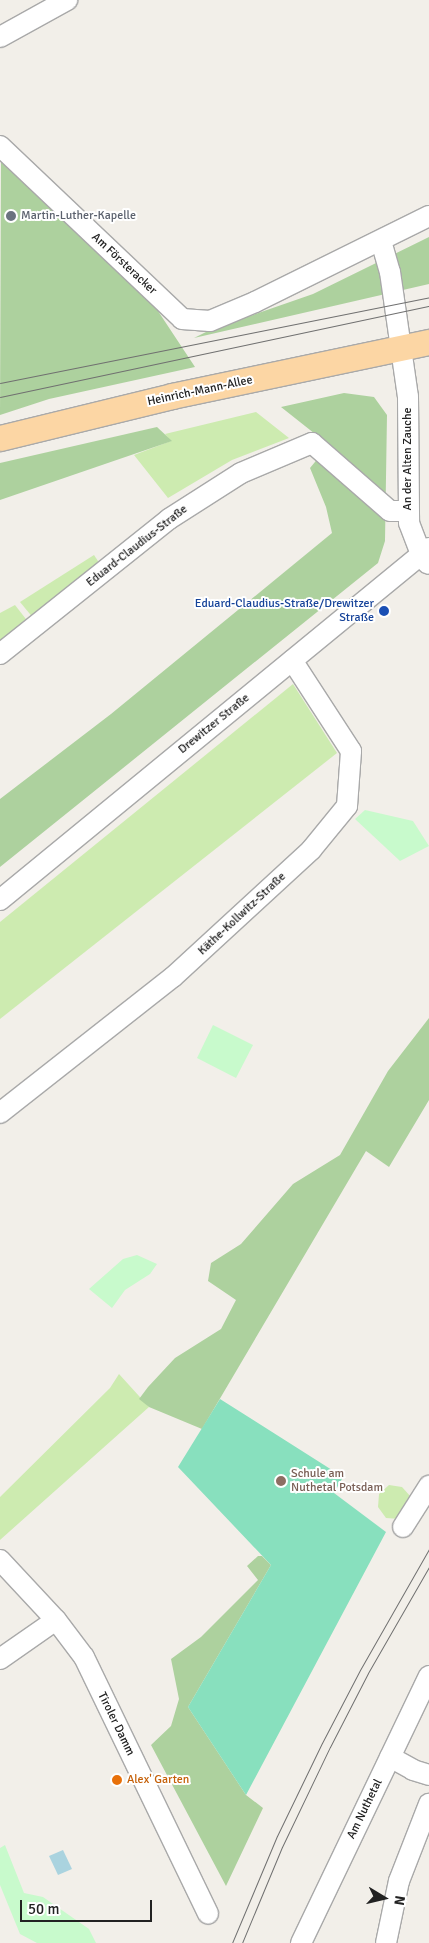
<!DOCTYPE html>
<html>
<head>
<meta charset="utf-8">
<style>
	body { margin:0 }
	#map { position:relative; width:429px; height:1943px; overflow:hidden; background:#f2efe9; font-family:Signika,sans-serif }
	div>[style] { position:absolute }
	.grass>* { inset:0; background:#cdebb0 }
	.forest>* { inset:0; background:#add19e }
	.park>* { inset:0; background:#c8facc }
	.pitch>* { inset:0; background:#88e0be }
	.water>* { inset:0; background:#aad3df }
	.roads { filter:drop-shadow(1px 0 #a9a9a9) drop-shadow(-1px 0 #a9a9a9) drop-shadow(0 1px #a9a9a9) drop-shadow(0 -1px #a9a9a9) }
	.minor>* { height:20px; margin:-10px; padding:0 10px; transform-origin:10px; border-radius:10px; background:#fff }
	.major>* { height:25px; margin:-12.5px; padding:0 12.5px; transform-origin:12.5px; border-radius:12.5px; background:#fcd6a4 }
	.tram>* { height:1px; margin:-0.5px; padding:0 0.5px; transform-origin:0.5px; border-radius:0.5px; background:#707070 }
	.dots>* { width:14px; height:14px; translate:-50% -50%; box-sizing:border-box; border:2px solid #fff; border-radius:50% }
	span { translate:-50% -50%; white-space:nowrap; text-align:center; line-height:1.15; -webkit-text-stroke:4px #fff; paint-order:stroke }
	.worship-label { font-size:12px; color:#5b616d }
	.left { translate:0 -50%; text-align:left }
	.street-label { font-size:12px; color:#222 }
	.transit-label { font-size:12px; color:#164399 }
	.right { translate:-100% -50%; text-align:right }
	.education-label { font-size:12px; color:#785e54 }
	.food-label { font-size:12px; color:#c56008 }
	.north { position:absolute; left:359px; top:1873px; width:50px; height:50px; -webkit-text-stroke:4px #fff; paint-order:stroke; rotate:99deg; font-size:14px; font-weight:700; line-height:20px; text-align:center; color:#222 }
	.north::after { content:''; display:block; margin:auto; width:18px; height:22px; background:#222; clip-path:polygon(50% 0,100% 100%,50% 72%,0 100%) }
	.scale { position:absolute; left:20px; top:1900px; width:132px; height:22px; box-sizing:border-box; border:2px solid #222; border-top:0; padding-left:6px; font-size:15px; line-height:18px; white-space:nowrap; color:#222; -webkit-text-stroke:4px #fff; paint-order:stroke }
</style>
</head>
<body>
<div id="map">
	<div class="grass">
		<div style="clip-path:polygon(256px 412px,289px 438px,232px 460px,168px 498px,134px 455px,171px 441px,165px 434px)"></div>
		<div style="clip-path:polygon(94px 555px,100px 564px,34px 619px,20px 602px)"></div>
		<div style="clip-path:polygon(15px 605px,29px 623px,0 645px,0 613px)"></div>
		<div style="clip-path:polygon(293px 684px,337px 753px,0 1019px,0 922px)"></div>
		<div style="clip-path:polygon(119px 1374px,149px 1407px,0 1540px,0 1497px,110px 1388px)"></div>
		<div style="clip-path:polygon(389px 1485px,402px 1487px,411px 1497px,400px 1519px,386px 1518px,378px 1507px,379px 1494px)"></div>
	</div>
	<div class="forest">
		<div style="clip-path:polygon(1px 161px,156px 308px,195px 367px,49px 399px,0 415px)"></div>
		<div style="clip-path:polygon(429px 237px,429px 284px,194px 338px,210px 330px,313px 294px)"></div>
		<div style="clip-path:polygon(344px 393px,374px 397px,387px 415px,385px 541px,378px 563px,0 867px,0 799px,111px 714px,332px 533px,326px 507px,310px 468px,329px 445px,281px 407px)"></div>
		<div style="clip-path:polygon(157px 427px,172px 441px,0 500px,0 463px)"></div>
		<div style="clip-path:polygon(429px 1018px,429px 1100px,389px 1167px,366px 1151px,202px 1429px,149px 1407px,139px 1399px,148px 1387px,175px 1358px,221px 1329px,236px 1300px,208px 1281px,211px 1263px,241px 1244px,293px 1184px,340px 1155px,388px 1071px)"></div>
		<div style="clip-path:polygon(258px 1556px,262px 1556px,271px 1565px,188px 1707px,246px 1795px,263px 1808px,226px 1886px,151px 1745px,171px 1726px,179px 1699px,171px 1659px,201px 1637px,258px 1580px,247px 1566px)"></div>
	</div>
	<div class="park">
		<div style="clip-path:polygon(365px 810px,413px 821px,429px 846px,400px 861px,355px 819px)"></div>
		<div style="clip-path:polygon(213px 1025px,253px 1045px,236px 1078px,197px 1058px)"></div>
		<div style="clip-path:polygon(137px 1255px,157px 1264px,150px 1274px,125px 1290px,112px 1308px,89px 1289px,123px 1259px)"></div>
		<div style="clip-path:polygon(5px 1845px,24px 1893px,43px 1897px,89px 1929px,96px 1943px,37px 1943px,20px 1934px,0 1885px,0 1848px)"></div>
	</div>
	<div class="pitch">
		<div style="clip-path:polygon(220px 1399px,343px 1477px,334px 1493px,386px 1532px,246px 1795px,188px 1707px,271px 1565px,178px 1467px)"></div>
	</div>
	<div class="water">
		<div style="clip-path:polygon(63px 1850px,72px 1869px,58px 1875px,49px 1856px)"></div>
	</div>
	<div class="roads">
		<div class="minor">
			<div style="left:0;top:37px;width:77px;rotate:-28.9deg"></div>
			<div style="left:0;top:146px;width:251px;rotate:43.5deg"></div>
			<div style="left:182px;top:319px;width:28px;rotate:4deg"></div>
			<div style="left:210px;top:321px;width:49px;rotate:-22.9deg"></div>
			<div style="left:255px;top:302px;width:194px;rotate:-26.3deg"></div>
			<div style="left:381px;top:241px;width:32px;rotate:74deg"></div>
			<div style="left:390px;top:272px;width:126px;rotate:81.8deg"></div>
			<div style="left:408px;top:397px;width:126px;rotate:89.5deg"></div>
			<div style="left:409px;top:523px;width:34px;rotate:69deg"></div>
			<div style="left:421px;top:555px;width:11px;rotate:52deg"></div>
			<div style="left:0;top:654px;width:216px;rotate:-38.6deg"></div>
			<div style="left:169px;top:519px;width:85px;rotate:-32.6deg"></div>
			<div style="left:241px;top:473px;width:77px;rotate:-22.9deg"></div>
			<div style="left:312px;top:443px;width:103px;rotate:41.1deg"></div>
			<div style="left:390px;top:511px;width:17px"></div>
			<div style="left:0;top:900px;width:555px;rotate:-39.37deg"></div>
			<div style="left:0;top:1113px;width:220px;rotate:-38.2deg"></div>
			<div style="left:173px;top:977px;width:188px;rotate:-42.6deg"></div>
			<div style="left:311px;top:850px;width:57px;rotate:-50.7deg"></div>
			<div style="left:347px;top:806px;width:55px;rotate:-85.8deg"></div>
			<div style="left:351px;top:751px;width:108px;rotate:-123deg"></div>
			<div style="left:403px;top:1527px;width:49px;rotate:-57.6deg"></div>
			<div style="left:0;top:1560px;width:82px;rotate:47deg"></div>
			<div style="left:56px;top:1620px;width:46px;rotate:52.9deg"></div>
			<div style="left:84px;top:1657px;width:285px;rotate:64.2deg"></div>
			<div style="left:0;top:1659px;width:68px;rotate:-34.9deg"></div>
			<div style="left:390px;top:1757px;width:26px;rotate:29deg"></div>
			<div style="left:413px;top:1770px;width:17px;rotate:17deg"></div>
			<div style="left:301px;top:1943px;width:296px;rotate:-64.4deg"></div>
			<div style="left:386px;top:1943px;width:63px;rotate:-78.2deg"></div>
			<div style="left:399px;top:1881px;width:83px;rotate:-68.7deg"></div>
		</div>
		<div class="major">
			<div style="left:0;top:438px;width:177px;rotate:-13.7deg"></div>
			<div style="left:172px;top:396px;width:263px;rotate:-11.9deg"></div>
		</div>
	</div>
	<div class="tram">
		<div style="left:0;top:383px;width:438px;rotate:-11.3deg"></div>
		<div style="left:0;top:397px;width:439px;rotate:-12deg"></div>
		<div style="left:232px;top:1943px;width:116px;rotate:-67.2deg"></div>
		<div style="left:277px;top:1836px;width:103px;rotate:-64.2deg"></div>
		<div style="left:322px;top:1743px;width:82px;rotate:-62.5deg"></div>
		<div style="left:360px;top:1670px;width:139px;rotate:-60.3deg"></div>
		<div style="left:242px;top:1943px;width:104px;rotate:-67.4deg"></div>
		<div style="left:282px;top:1847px;width:111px;rotate:-64.4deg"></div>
		<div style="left:330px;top:1747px;width:83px;rotate:-62.8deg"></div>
		<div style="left:368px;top:1673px;width:122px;rotate:-60.1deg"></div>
	</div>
	<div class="dots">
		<div style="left:11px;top:216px;background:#6b7280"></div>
		<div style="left:384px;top:611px;background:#1a4fb4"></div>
		<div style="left:281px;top:1481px;background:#8d6e63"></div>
		<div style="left:117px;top:1780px;background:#e8710a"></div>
	</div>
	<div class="worship-label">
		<span class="left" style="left:21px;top:216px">Martin-Luther-Kapelle</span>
	</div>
	<div class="street-label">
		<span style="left:124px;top:264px;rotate:43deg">Am Försteracker</span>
		<span style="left:200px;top:391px;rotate:-12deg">Heinrich-Mann-Allee</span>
		<span style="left:408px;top:459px;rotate:-90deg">An der Alten Zauche</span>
		<span style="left:137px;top:546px;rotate:-38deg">Eduard-Claudius-Straße</span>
		<span style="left:214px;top:724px;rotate:-39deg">Drewitzer Straße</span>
		<span style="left:242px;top:914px;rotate:-43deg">Käthe-Kollwitz-Straße</span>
		<span style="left:116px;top:1724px;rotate:64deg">Tiroler Damm</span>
		<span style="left:365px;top:1809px;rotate:-64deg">Am Nuthetal</span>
	</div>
	<div class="transit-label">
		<span class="right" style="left:374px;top:611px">Eduard-Claudius-Straße/Drewitzer<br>Straße</span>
	</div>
	<div class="education-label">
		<span class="left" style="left:291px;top:1481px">Schule am<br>Nuthetal Potsdam</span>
	</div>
	<div class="food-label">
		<span class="left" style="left:127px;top:1780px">Alex' Garten</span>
	</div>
	<div class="north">N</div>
	<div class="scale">50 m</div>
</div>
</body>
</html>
